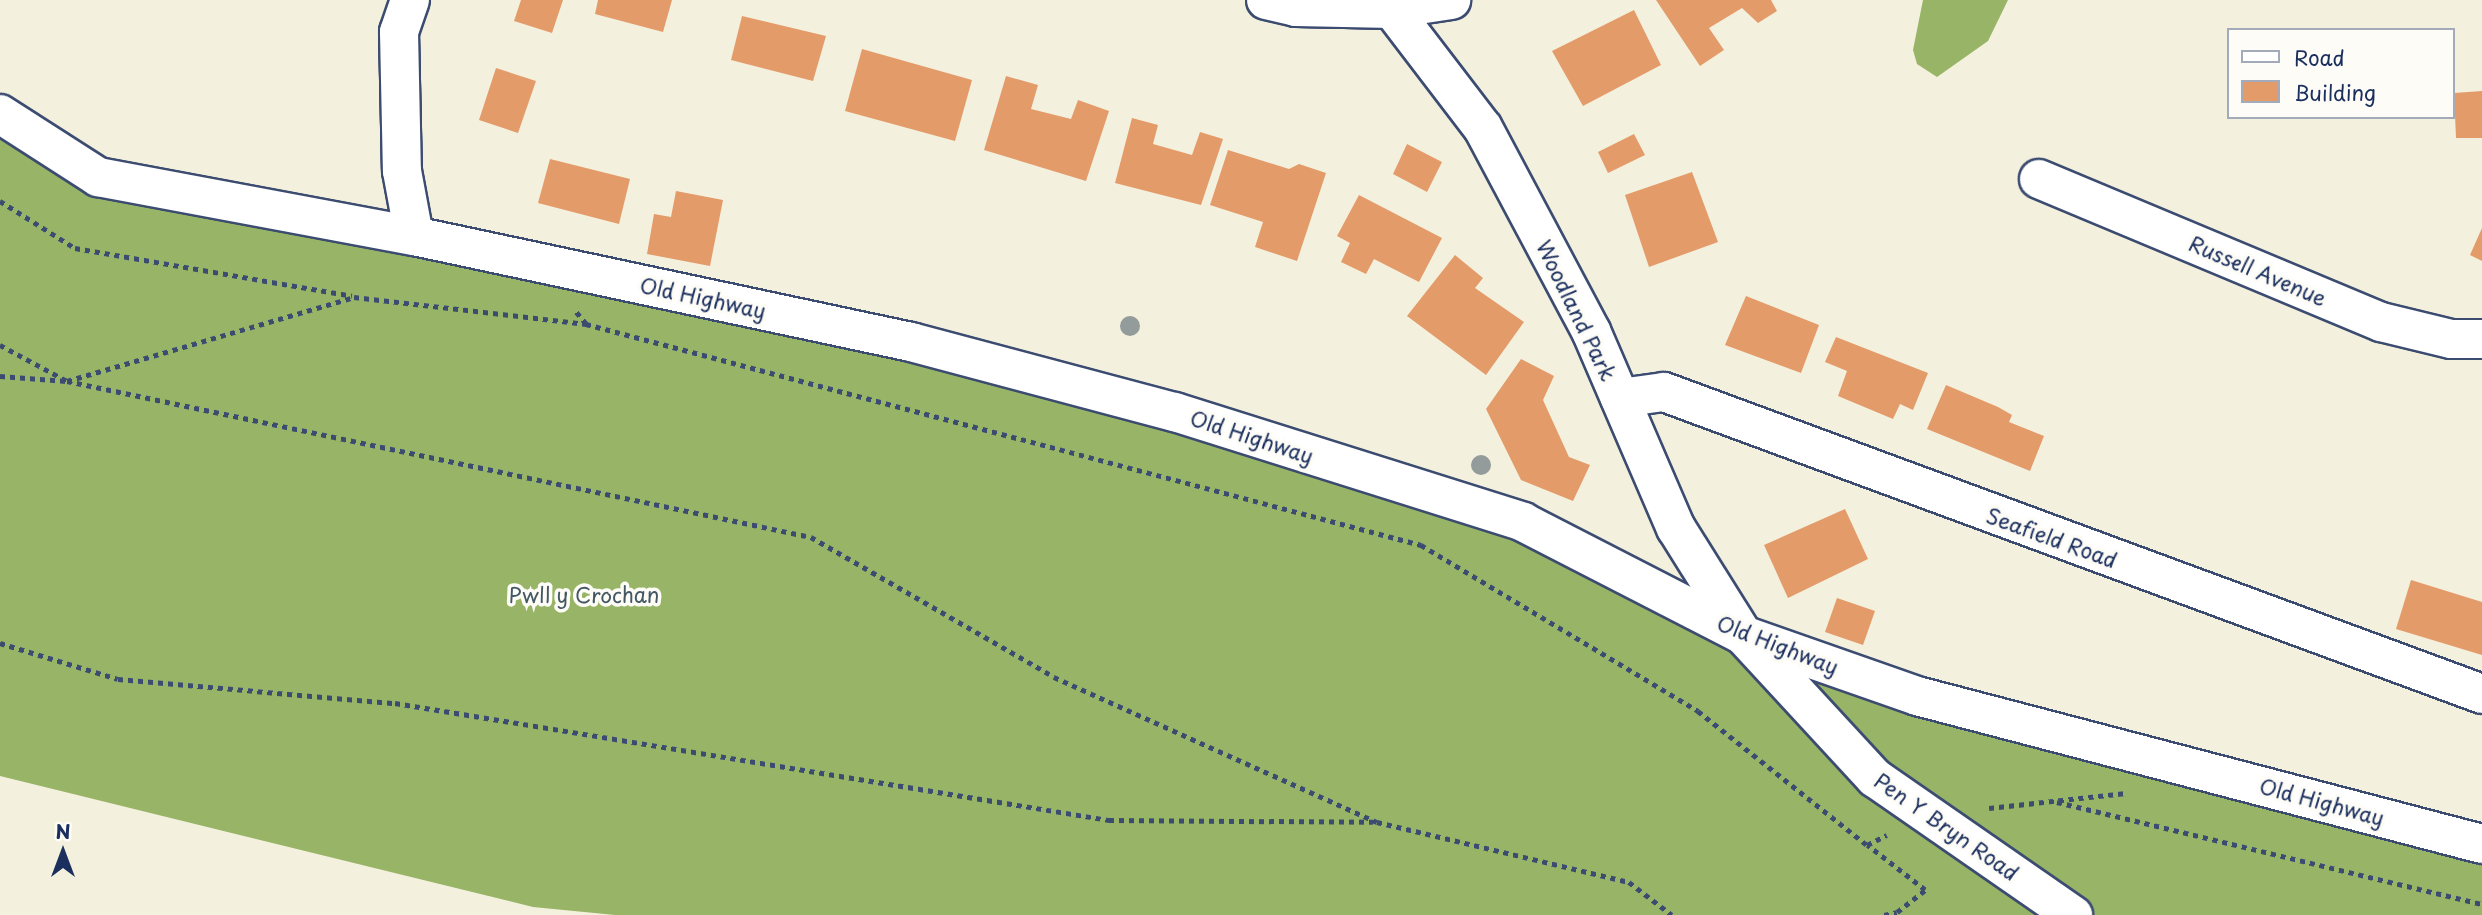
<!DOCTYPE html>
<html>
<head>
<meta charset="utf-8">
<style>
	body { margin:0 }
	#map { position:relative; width:2482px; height:915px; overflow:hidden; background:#f4f0de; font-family:"Playpen Sans",sans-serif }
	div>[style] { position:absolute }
	.forest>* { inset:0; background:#98b466 }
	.building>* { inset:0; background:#e49b6a }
	.path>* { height:4.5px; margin-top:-2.25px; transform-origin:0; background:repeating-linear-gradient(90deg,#3c4c71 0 5px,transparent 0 10px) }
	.roads { filter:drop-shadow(2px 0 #3c4c71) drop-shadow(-2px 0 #3c4c71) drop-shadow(0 2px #3c4c71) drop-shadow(0 -2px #3c4c71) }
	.minor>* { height:38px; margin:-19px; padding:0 19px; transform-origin:19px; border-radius:19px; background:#fff }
	.trees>* { width:20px; height:20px; margin:-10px; border-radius:50%; background:#939c9b }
	span { translate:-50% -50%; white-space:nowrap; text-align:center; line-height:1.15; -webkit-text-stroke:7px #fdfcf7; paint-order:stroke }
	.street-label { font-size:21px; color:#1b2f5e }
	.park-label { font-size:21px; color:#445864 }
	.legend { position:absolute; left:2227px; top:28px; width:228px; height:91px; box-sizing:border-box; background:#fdfcf7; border:2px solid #a3aaba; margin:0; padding:9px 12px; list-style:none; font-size:21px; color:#1b2f5e }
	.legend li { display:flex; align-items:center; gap:14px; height:35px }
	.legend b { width:35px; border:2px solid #a3aaba }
	.north { position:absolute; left:28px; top:817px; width:70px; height:70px; -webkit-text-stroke:5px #fdfcf7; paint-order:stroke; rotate:0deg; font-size:19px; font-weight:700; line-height:28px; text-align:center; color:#1b2f5e }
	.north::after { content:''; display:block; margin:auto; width:24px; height:32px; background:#1b2f5e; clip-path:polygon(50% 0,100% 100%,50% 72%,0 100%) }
</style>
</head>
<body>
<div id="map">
	<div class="forest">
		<div style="clip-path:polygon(1923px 0,2008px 0,1988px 41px,1937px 77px,1917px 64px,1913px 50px)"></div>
		<div style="clip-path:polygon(0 114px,98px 177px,669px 289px,1523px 522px,1789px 661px,2482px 844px,2482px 915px,615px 915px,533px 907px,0 776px)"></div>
	</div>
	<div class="building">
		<div style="clip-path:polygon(521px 0,563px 0,552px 33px,514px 21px)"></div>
		<div style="clip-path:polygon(598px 0,672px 0,663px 32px,595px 14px)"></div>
		<div style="clip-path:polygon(1656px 0,1771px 0,1777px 11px,1758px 23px,1742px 8px,1709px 28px,1724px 50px,1700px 66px)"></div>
		<div style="clip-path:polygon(1634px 10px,1661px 65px,1583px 106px,1552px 51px)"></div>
		<div style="clip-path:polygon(742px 16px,826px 36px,813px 81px,731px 60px)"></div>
		<div style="clip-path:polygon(862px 49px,972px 80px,955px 141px,845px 111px)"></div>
		<div style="clip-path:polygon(496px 68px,536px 81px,518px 133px,479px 120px)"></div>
		<div style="clip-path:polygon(1006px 76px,1038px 85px,1031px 109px,1071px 119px,1078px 100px,1109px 111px,1086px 181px,984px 150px)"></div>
		<div style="clip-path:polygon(2482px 91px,2482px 138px,2456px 138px,2454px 93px)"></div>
		<div style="clip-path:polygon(1132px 118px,1158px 125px,1153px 144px,1192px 155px,1200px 132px,1223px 139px,1201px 205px,1115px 183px)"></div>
		<div style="clip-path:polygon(1634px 134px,1645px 155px,1608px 173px,1598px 152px)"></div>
		<div style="clip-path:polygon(1407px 144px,1442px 162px,1427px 192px,1393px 174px)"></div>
		<div style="clip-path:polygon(1228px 150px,1289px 169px,1299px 164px,1326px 173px,1297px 261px,1255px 247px,1263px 222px,1210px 205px)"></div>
		<div style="clip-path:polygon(550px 159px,630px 179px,619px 224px,538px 203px)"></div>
		<div style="clip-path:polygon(1692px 172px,1718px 242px,1649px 267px,1625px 195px)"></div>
		<div style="clip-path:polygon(676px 191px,723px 200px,710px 266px,647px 254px,654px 214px,671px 217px)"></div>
		<div style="clip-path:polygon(1359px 195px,1442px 238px,1419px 282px,1374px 259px,1366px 274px,1341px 262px,1350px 243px,1337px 236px)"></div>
		<div style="clip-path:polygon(2482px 228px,2482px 261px,2470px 255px)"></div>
		<div style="clip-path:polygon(1455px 255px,1483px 278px,1475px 288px,1524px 322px,1486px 375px,1407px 316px)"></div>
		<div style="clip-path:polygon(1746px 296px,1819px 325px,1801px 373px,1725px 345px)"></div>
		<div style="clip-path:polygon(1836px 337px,1928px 373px,1913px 410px,1900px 404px,1893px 419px,1838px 396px,1847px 371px,1825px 362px)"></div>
		<div style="clip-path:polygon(1521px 359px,1554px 376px,1543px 400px,1569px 457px,1590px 465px,1573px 501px,1521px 480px,1486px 409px)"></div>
		<div style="clip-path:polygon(1946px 385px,1998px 407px,2012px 415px,2009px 422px,2044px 436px,2030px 471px,1927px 429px)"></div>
		<div style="clip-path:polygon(1845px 509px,1868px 559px,1788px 598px,1764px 545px)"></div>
		<div style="clip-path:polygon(2411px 580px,2482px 602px,2482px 655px,2396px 629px)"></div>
		<div style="clip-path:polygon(1837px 598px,1875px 611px,1863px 645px,1825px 632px)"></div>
	</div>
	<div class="path">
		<div style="left:0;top:201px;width:89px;rotate:32.1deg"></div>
		<div style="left:75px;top:248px;width:281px;rotate:9.8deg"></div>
		<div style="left:586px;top:324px;width:864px;rotate:14.82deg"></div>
		<div style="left:1421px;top:545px;width:323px;rotate:30.9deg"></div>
		<div style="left:1698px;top:711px;width:216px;rotate:38.4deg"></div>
		<div style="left:0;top:345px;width:76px;rotate:28.2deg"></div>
		<div style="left:67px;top:381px;width:299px;rotate:-16.3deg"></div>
		<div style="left:354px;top:297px;width:234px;rotate:6.6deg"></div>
		<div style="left:586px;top:324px;width:17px;rotate:-130deg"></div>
		<div style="left:0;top:376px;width:67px;rotate:4.3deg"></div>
		<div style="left:67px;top:381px;width:760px;rotate:11.84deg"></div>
		<div style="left:811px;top:537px;width:280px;rotate:29.9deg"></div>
		<div style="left:1054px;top:677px;width:354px;rotate:24.2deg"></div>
		<div style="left:1377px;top:822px;width:259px;rotate:13.4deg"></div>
		<div style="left:1629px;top:882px;width:54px;rotate:37.5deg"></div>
		<div style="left:0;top:643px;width:123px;rotate:17deg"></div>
		<div style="left:118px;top:679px;width:278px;rotate:5deg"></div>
		<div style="left:395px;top:703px;width:724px;rotate:9.31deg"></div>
		<div style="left:1109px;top:820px;width:264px;rotate:0.4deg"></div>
		<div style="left:2057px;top:802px;width:437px;rotate:13.5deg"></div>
		<div style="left:1989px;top:808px;width:138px;rotate:-6.2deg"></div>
		<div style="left:1884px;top:915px;width:13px;rotate:-13deg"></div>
		<div style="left:1897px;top:912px;width:36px;rotate:-38deg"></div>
		<div style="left:1925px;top:890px;width:73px;rotate:-142.2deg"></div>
		<div style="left:1867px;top:845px;width:22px;rotate:-27deg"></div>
	</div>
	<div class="roads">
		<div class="minor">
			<div style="left:410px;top:0;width:34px;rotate:109deg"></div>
			<div style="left:399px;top:32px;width:139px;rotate:88.8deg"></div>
			<div style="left:402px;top:171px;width:66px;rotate:79.5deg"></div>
			<div style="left:1266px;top:0;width:31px;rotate:13deg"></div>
			<div style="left:1296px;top:7px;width:96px;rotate:1.2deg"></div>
			<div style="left:1392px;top:9px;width:60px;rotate:-8.7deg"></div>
			<div style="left:1385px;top:0;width:161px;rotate:52.6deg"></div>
			<div style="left:1483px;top:128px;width:230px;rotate:62deg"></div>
			<div style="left:1591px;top:331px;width:215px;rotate:66.7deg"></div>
			<div style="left:1676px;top:528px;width:126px;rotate:57.9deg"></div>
			<div style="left:1743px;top:635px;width:195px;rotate:47.3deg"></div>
			<div style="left:1875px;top:778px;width:241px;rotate:34.7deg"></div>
			<div style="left:0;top:114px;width:117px;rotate:32.7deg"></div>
			<div style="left:98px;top:177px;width:321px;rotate:10.6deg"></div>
			<div style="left:414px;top:236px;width:508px;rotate:12.04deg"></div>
			<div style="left:911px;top:342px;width:273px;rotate:14.9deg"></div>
			<div style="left:1175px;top:412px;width:365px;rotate:17.5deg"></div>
			<div style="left:1523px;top:522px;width:247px;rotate:27.2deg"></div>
			<div style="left:1743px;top:635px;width:184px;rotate:19.3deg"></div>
			<div style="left:1917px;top:696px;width:584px;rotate:14.68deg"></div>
			<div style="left:2039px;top:179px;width:371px;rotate:22.7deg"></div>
			<div style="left:2381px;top:322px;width:72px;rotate:13.7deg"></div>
			<div style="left:2451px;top:339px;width:31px"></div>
			<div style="left:1620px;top:398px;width:44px;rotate:-7.8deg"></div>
			<div style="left:1664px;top:392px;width:872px;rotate:20.26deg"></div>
		</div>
	</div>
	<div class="trees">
		<div style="left:1130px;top:326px"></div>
		<div style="left:1481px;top:465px"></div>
	</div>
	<div class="street-label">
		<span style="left:2258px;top:270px;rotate:23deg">Russell Avenue</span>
		<span style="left:703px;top:297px;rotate:12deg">Old Highway</span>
		<span style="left:1577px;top:310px;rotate:64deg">Woodland Park</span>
		<span style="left:1252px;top:436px;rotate:18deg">Old Highway</span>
		<span style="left:2052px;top:537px;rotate:20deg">Seafield Road</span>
		<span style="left:1778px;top:644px;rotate:21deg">Old Highway</span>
		<span style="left:2322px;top:801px;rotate:15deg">Old Highway</span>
		<span style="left:1947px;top:826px;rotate:35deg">Pen Y Bryn Road</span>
	</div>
	<div class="park-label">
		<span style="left:584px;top:594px">Pwll y Crochan</span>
	</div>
	<ul class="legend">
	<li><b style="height:9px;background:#fff"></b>Road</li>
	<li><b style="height:19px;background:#e49b6a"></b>Building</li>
	</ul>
	<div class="north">N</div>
</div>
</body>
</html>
